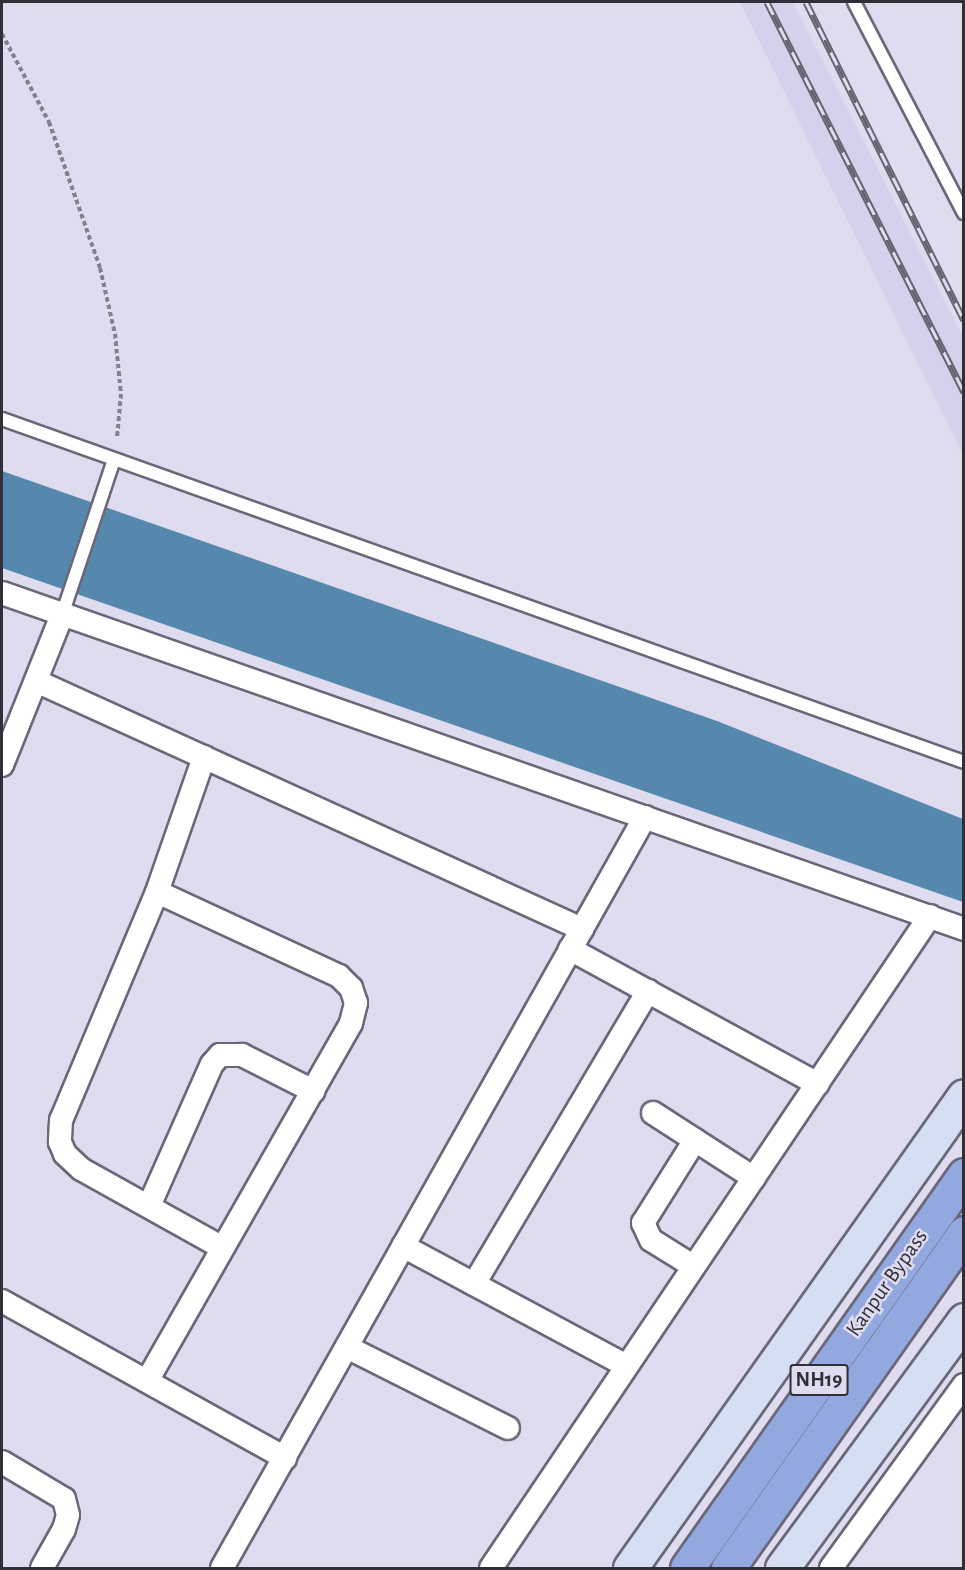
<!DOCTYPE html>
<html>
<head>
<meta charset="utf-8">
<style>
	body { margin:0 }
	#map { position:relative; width:965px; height:1570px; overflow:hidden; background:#dfdcf0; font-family:"Alegreya Sans",sans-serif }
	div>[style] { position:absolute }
	.built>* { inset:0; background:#d5d0ec }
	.water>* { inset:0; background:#5588ac }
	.path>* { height:4px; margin-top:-2px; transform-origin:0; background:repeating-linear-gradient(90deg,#83808e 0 4.5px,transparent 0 7.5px) }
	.roads { filter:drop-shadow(2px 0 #6a6779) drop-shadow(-2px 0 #6a6779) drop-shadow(0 2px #6a6779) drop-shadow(0 -2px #6a6779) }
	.service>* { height:12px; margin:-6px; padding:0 6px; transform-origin:6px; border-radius:6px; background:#fff }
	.minor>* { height:22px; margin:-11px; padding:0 11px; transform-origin:11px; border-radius:11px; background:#fff }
	.secondary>* { height:33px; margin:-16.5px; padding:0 16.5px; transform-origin:16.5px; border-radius:16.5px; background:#d6def3 }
	.trunk>* { height:33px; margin:-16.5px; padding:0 16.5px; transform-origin:16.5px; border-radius:16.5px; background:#92a8df }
	.rail>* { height:7px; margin-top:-3.5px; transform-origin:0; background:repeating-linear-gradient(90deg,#dfdcf0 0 14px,#65636e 0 28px); box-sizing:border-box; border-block:2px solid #65636e }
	span { translate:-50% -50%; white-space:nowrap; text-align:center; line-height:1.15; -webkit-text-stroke:5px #dfdcf0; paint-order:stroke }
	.shield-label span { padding:2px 4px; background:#dfdcf0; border:2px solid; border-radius:4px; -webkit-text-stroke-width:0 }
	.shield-label { font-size:21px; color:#302e36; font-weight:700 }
	.street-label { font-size:22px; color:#302e36 }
	.frame { position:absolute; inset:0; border:3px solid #302e36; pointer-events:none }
</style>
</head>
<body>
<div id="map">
	<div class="built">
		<div style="clip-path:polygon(740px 2px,793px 2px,963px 337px,963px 455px)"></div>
	</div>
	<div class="water">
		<div style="clip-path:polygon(2px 471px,717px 721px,963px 819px,963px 902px,2px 568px)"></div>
	</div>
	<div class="path">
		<div style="left:2px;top:34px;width:100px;rotate:61.9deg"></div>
		<div style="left:49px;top:122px;width:155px;rotate:70.7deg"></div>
		<div style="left:100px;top:268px;width:68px;rotate:77.2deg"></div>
		<div style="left:115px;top:334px;width:60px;rotate:84.3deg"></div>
		<div style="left:121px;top:394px;width:44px;rotate:95.2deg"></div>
	</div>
	<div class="roads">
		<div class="service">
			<div style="left:854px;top:2px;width:238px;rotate:62.5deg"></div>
			<div style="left:2px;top:419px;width:1021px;rotate:19.62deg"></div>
			<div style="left:62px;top:615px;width:163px;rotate:-71.5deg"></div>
		</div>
		<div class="minor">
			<div style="left:2px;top:593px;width:1019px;rotate:19.25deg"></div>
			<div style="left:36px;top:681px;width:600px;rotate:24.43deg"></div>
			<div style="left:2px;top:765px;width:162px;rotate:-68.2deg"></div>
			<div style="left:157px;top:892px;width:247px;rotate:112.8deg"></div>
			<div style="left:61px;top:1120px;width:22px;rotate:93deg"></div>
			<div style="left:60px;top:1142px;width:13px;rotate:67deg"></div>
			<div style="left:65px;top:1154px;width:22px;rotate:43deg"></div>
			<div style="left:81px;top:1169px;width:162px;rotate:29.1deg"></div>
			<div style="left:570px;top:949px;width:282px;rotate:28.6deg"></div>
			<div style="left:653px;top:1113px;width:120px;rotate:32.8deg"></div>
			<div style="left:149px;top:1206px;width:155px;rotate:-66.1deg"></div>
			<div style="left:212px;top:1064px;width:12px;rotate:-48deg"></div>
			<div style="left:220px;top:1055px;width:22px"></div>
			<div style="left:242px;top:1055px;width:80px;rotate:26.9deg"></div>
			<div style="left:403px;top:1246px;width:252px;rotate:28.2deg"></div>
			<div style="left:693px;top:1266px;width:49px;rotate:-148.2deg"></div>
			<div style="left:651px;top:1240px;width:19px;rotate:-115deg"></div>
			<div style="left:643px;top:1223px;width:98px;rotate:-57.9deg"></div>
			<div style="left:474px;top:1284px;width:341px;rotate:-59.3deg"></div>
			<div style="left:2px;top:1301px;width:324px;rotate:29deg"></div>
			<div style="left:347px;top:1347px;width:180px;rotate:26.7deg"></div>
			<div style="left:147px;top:1381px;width:412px;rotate:-60.3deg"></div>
			<div style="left:351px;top:1023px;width:21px;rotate:-76deg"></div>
			<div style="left:356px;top:1003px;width:16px;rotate:-108deg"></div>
			<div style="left:351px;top:988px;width:17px;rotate:-135deg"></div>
			<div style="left:339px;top:976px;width:200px;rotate:-155.2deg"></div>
			<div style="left:157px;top:892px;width:143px;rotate:-70.8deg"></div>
			<div style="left:2px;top:1462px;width:72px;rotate:30.8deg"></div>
			<div style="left:64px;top:1499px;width:16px;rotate:76deg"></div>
			<div style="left:68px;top:1515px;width:15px;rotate:106deg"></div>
			<div style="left:64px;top:1529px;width:45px;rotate:119.4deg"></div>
			<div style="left:222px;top:1568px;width:862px;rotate:-60.61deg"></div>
			<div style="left:491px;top:1568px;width:786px;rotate:-56.05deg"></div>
			<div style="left:831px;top:1568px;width:226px;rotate:-54deg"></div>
		</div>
		<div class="secondary">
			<div style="left:630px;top:1568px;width:578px;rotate:-54.72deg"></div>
			<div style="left:782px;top:1568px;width:308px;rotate:-53.7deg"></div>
		</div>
		<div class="trunk">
			<div style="left:687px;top:1568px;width:481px;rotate:-54.8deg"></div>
			<div style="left:728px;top:1568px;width:410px;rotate:-54.8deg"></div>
		</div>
	</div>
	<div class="rail">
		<div style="left:767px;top:2px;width:437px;rotate:63.2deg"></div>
		<div style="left:806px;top:2px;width:355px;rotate:63.6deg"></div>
	</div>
	<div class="shield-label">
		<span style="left:819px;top:1380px">NH19</span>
	</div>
	<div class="street-label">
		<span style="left:887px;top:1283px;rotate:-55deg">Kanpur Bypass</span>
	</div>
	<div class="frame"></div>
</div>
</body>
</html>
